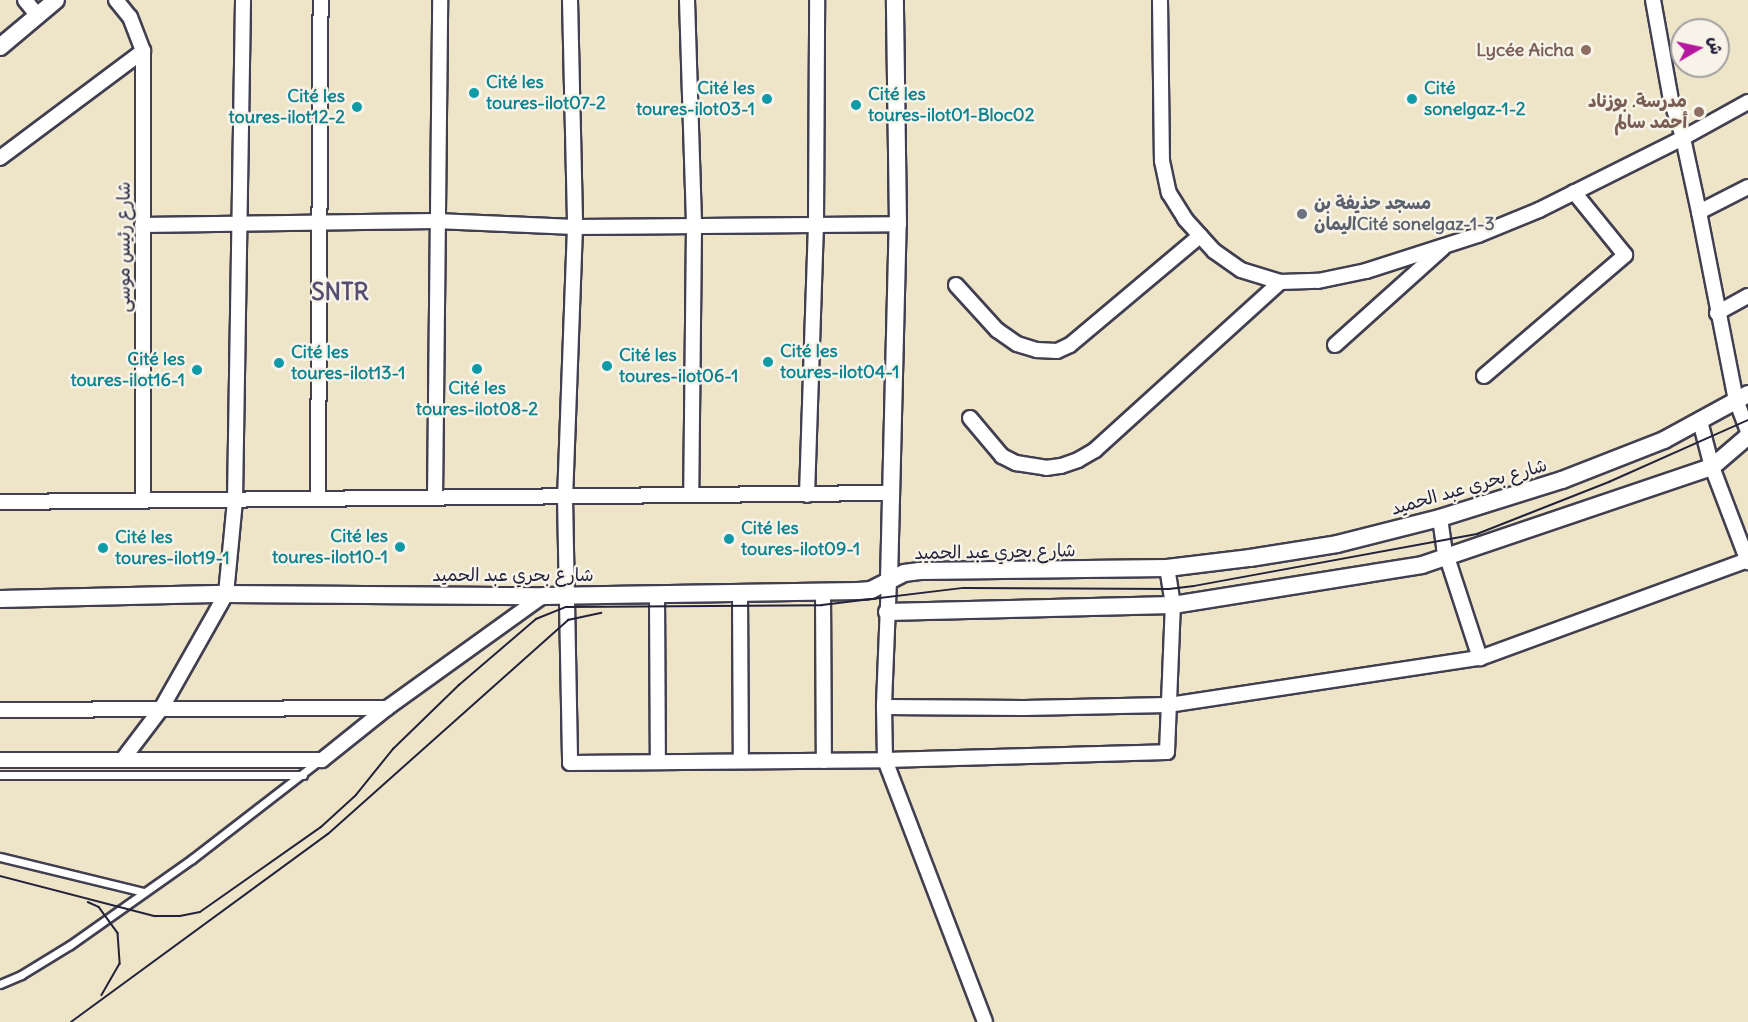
<!DOCTYPE html>
<html>
<head>
<meta charset="utf-8">
<style>
	body { margin:0 }
	#map { position:relative; width:1748px; height:1022px; overflow:hidden; background:#eee5c8; font-family:Delius,"Playpen Sans Arabic",sans-serif }
	div>[style] { position:absolute }
	.roads { filter:drop-shadow(2px 0 #413f50) drop-shadow(-2px 0 #413f50) drop-shadow(0 2px #413f50) drop-shadow(0 -2px #413f50) }
	.service>* { height:7px; margin:-3.5px; padding:0 3.5px; transform-origin:3.5px; border-radius:3.5px; background:#fff }
	.minor>* { height:14px; margin:-7px; padding:0 7px; transform-origin:7px; border-radius:7px; background:#fff }
	.tertiary>* { height:16px; margin:-8px; padding:0 8px; transform-origin:8px; border-radius:8px; background:#fff }
	.tram>* { height:1.5px; margin:-0.75px; padding:0 0.75px; transform-origin:0.75px; border-radius:0.75px; background:#22223b }
	.dots>* { width:16px; height:16px; translate:-50% -50%; box-sizing:border-box; border:3px solid #f7f3e8; border-radius:50% }
	span { translate:-50% -50%; white-space:nowrap; text-align:center; line-height:1.15; -webkit-text-stroke:5px #f7f3e8; paint-order:stroke }
	.education-label { font-size:18px; color:#785e54; font-weight:700 }
	.right { translate:-100% -50%; text-align:right }
	.culture-label { font-size:18px; color:#0d838f; font-weight:700 }
	.left { translate:0 -50%; text-align:left }
	.worship-label { font-size:18px; color:#5b616d; font-weight:700 }
	.street-label { font-size:18px; color:#22223b }
	.district-label { font-size:24px; color:#564e70; font-weight:700 }
	.north { position:absolute; left:1670px; top:18px; width:60px; height:60px; box-sizing:border-box; background:#f7f3e8; border:2px solid #a29fa3; border-radius:50%; rotate:81deg; font-size:16px; font-weight:700; line-height:24px; text-align:center; color:#22223b }
	.north::after { content:''; display:block; margin:auto; width:21px; height:27px; background:#b5179e; clip-path:polygon(50% 0,100% 100%,50% 72%,0 100%) }
</style>
</head>
<body>
<div id="map">
	<div class="roads">
		<div class="service">
			<div style="left:0;top:775px;width:303px"></div>
			<div style="left:0;top:857px;width:148px;rotate:13.7deg"></div>
			<div style="left:0;top:984px;width:23px;rotate:-23deg"></div>
			<div style="left:21px;top:975px;width:57px;rotate:-31.5deg"></div>
			<div style="left:70px;top:945px;width:149px;rotate:-35.2deg"></div>
			<div style="left:192px;top:859px;width:160px;rotate:-37.7deg"></div>
		</div>
		<div class="minor">
			<div style="left:25px;top:0;width:19px;rotate:51deg"></div>
			<div style="left:116px;top:0;width:22px;rotate:51deg"></div>
			<div style="left:130px;top:17px;width:36px;rotate:69deg"></div>
			<div style="left:143px;top:51px;width:450px;rotate:90deg"></div>
			<div style="left:570px;top:0;width:227px;rotate:88.7deg"></div>
			<div style="left:575px;top:227px;width:270px;rotate:92.1deg"></div>
			<div style="left:565px;top:497px;width:266px;rotate:88.9deg"></div>
			<div style="left:570px;top:763px;width:315px;rotate:-0.5deg"></div>
			<div style="left:885px;top:760px;width:282px;rotate:-1.6deg"></div>
			<div style="left:1167px;top:752px;width:147px;rotate:-87.7deg"></div>
			<div style="left:1173px;top:605px;width:37px;rotate:-99deg"></div>
			<div style="left:687px;top:0;width:227px;rotate:88.2deg"></div>
			<div style="left:694px;top:227px;width:268px;rotate:90.6deg"></div>
			<div style="left:1160px;top:0;width:161px;rotate:89.3deg"></div>
			<div style="left:1162px;top:161px;width:33px;rotate:78deg"></div>
			<div style="left:1169px;top:193px;width:31px;rotate:58deg"></div>
			<div style="left:1185px;top:219px;width:43px;rotate:47.8deg"></div>
			<div style="left:1214px;top:251px;width:33px;rotate:35deg"></div>
			<div style="left:1241px;top:270px;width:41px;rotate:17.1deg"></div>
			<div style="left:1280px;top:282px;width:38px;rotate:-2deg"></div>
			<div style="left:1318px;top:281px;width:49px;rotate:-11.8deg"></div>
			<div style="left:1366px;top:271px;width:118px;rotate:-17.8deg"></div>
			<div style="left:1478px;top:235px;width:66px;rotate:-22.3deg"></div>
			<div style="left:1539px;top:210px;width:161px;rotate:-26.6deg"></div>
			<div style="left:1683px;top:138px;width:74px;rotate:-29deg"></div>
			<div style="left:1653px;top:0;width:102px;rotate:79.8deg"></div>
			<div style="left:1671px;top:100px;width:40px;rotate:72deg"></div>
			<div style="left:1683px;top:138px;width:76px;rotate:77.8deg"></div>
			<div style="left:1699px;top:212px;width:192px;rotate:78.9deg"></div>
			<div style="left:1736px;top:400px;width:34px;rotate:69deg"></div>
			<div style="left:0;top:158px;width:179px;rotate:-36.8deg"></div>
			<div style="left:1699px;top:212px;width:55px;rotate:-27deg"></div>
			<div style="left:142px;top:225px;width:294px;rotate:-0.8deg"></div>
			<div style="left:436px;top:221px;width:139px;rotate:2.5deg"></div>
			<div style="left:575px;top:227px;width:323px;rotate:-0.5deg"></div>
			<div style="left:956px;top:285px;width:61px;rotate:47.7deg"></div>
			<div style="left:997px;top:330px;width:24px;rotate:35deg"></div>
			<div style="left:1017px;top:344px;width:21px;rotate:17deg"></div>
			<div style="left:1037px;top:350px;width:20px;rotate:3deg"></div>
			<div style="left:1057px;top:351px;width:14px;rotate:-25deg"></div>
			<div style="left:1070px;top:345px;width:170px;rotate:-40deg"></div>
			<div style="left:1717px;top:313px;width:35px;rotate:-29deg"></div>
			<div style="left:1335px;top:345px;width:145px;rotate:-41.9deg"></div>
			<div style="left:1484px;top:376px;width:186px;rotate:-40.6deg"></div>
			<div style="left:1625px;top:255px;width:81px;rotate:-129deg"></div>
			<div style="left:970px;top:418px;width:50px;rotate:49.9deg"></div>
			<div style="left:1002px;top:456px;width:16px;rotate:27deg"></div>
			<div style="left:1016px;top:463px;width:30px;rotate:9deg"></div>
			<div style="left:1046px;top:468px;width:15px;rotate:-8deg"></div>
			<div style="left:1061px;top:466px;width:18px;rotate:-19deg"></div>
			<div style="left:1078px;top:460px;width:20px;rotate:-30deg"></div>
			<div style="left:1095px;top:450px;width:250px;rotate:-42.2deg"></div>
			<div style="left:1700px;top:421px;width:48px;rotate:75.4deg"></div>
			<div style="left:1712px;top:467px;width:102px;rotate:69.2deg"></div>
			<div style="left:807px;top:495px;width:272px;rotate:-88.1deg"></div>
			<div style="left:816px;top:223px;width:223px;rotate:-89.7deg"></div>
			<div style="left:435px;top:498px;width:498px;rotate:-89.4deg"></div>
			<div style="left:318px;top:499px;width:499px;rotate:-89.7deg"></div>
			<div style="left:0;top:502px;width:891px;rotate:-0.58deg"></div>
			<div style="left:1440px;top:518px;width:30px;rotate:82deg"></div>
			<div style="left:1444px;top:548px;width:116px;rotate:71.9deg"></div>
			<div style="left:889px;top:580px;width:127px;rotate:92.3deg"></div>
			<div style="left:884px;top:707px;width:53px;rotate:88.9deg"></div>
			<div style="left:885px;top:760px;width:280px;rotate:69.1deg"></div>
			<div style="left:823px;top:591px;width:170px;rotate:89.7deg"></div>
			<div style="left:740px;top:593px;width:168px;rotate:89.7deg"></div>
			<div style="left:657px;top:594px;width:168px;rotate:89.7deg"></div>
			<div style="left:884px;top:707px;width:140px;rotate:0.4deg"></div>
			<div style="left:1024px;top:708px;width:144px;rotate:-1.2deg"></div>
			<div style="left:1168px;top:705px;width:316px;rotate:-8.6deg"></div>
			<div style="left:1480px;top:658px;width:285px;rotate:-20.1deg"></div>
			<div style="left:0;top:710px;width:387px;rotate:-0.3deg"></div>
			<div style="left:123px;top:759px;width:63px;rotate:-52.8deg"></div>
			<div style="left:161px;top:709px;width:132px;rotate:-60.5deg"></div>
			<div style="left:226px;top:594px;width:94px;rotate:-84.5deg"></div>
			<div style="left:235px;top:500px;width:500px;rotate:-89.08deg"></div>
			<div style="left:0;top:760px;width:322px"></div>
			<div style="left:322px;top:760px;width:83px;rotate:-38.7deg"></div>
			<div style="left:387px;top:708px;width:192px;rotate:-35.7deg"></div>
		</div>
		<div class="tertiary">
			<div style="left:0;top:47px;width:73px;rotate:-40deg"></div>
			<div style="left:889px;top:580px;width:356px;rotate:-88.6deg"></div>
			<div style="left:898px;top:224px;width:224px;rotate:-90.8deg"></div>
			<div style="left:0;top:599px;width:226px;rotate:-1.3deg"></div>
			<div style="left:226px;top:594px;width:317px;rotate:0.4deg"></div>
			<div style="left:543px;top:596px;width:315px;rotate:-0.9deg"></div>
			<div style="left:858px;top:591px;width:13px;rotate:-4deg"></div>
			<div style="left:871px;top:590px;width:37px;rotate:-27deg"></div>
			<div style="left:904px;top:573px;width:16px;rotate:-7deg"></div>
			<div style="left:920px;top:571px;width:247px;rotate:-0.7deg"></div>
			<div style="left:1167px;top:568px;width:84px;rotate:-6.9deg"></div>
			<div style="left:1250px;top:558px;width:88px;rotate:-9.1deg"></div>
			<div style="left:1337px;top:544px;width:106px;rotate:-14.2deg"></div>
			<div style="left:1440px;top:518px;width:128px;rotate:-17.3deg"></div>
			<div style="left:1562px;top:480px;width:110px;rotate:-21.4deg"></div>
			<div style="left:1664px;top:440px;width:96px;rotate:-28.7deg"></div>
			<div style="left:887px;top:612px;width:286px;rotate:-1.4deg"></div>
			<div style="left:1173px;top:605px;width:252px;rotate:-9.1deg"></div>
			<div style="left:1422px;top:565px;width:306px;rotate:-18.7deg"></div>
			<div style="left:1712px;top:467px;width:48px;rotate:-40.7deg"></div>
		</div>
	</div>
	<div class="tram">
		<div style="left:0;top:876px;width:160px;rotate:14.5deg"></div>
		<div style="left:155px;top:916px;width:25px"></div>
		<div style="left:180px;top:916px;width:20px;rotate:-11deg"></div>
		<div style="left:200px;top:912px;width:148px;rotate:-35.1deg"></div>
		<div style="left:321px;top:827px;width:47px;rotate:-42.4deg"></div>
		<div style="left:356px;top:795px;width:59px;rotate:-51.2deg"></div>
		<div style="left:393px;top:749px;width:92px;rotate:-44.1deg"></div>
		<div style="left:459px;top:685px;width:101px;rotate:-40.6deg"></div>
		<div style="left:536px;top:619px;width:32px;rotate:-22deg"></div>
		<div style="left:566px;top:607px;width:256px;rotate:-0.4deg"></div>
		<div style="left:822px;top:605px;width:142px;rotate:-6.9deg"></div>
		<div style="left:963px;top:588px;width:206px;rotate:0.3deg"></div>
		<div style="left:1169px;top:589px;width:25px;rotate:-7deg"></div>
		<div style="left:1194px;top:586px;width:288px;rotate:-10.4deg"></div>
		<div style="left:1477px;top:534px;width:142px;rotate:-21.5deg"></div>
		<div style="left:1609px;top:482px;width:152px;rotate:-24deg"></div>
		<div style="left:88px;top:902px;width:12px;rotate:24deg"></div>
		<div style="left:99px;top:907px;width:32px;rotate:54deg"></div>
		<div style="left:118px;top:933px;width:31px;rotate:86deg"></div>
		<div style="left:120px;top:964px;width:36px;rotate:120deg"></div>
		<div style="left:71px;top:1022px;width:318px;rotate:-36.2deg"></div>
		<div style="left:328px;top:834px;width:322px;rotate:-41.7deg"></div>
		<div style="left:568px;top:620px;width:34px;rotate:-12deg"></div>
	</div>
	<div class="dots">
		<div style="left:1586px;top:50px;background:#8d6e63"></div>
		<div style="left:474px;top:93px;background:#0f9aa8"></div>
		<div style="left:767px;top:99px;background:#0f9aa8"></div>
		<div style="left:1412px;top:99px;background:#0f9aa8"></div>
		<div style="left:856px;top:105px;background:#0f9aa8"></div>
		<div style="left:357px;top:107px;background:#0f9aa8"></div>
		<div style="left:1699px;top:112px;background:#8d6e63"></div>
		<div style="left:1302px;top:214px;background:#6b7280"></div>
		<div style="left:768px;top:362px;background:#0f9aa8"></div>
		<div style="left:279px;top:363px;background:#0f9aa8"></div>
		<div style="left:607px;top:366px;background:#0f9aa8"></div>
		<div style="left:477px;top:369px;background:#0f9aa8"></div>
		<div style="left:197px;top:370px;background:#0f9aa8"></div>
		<div style="left:729px;top:539px;background:#0f9aa8"></div>
		<div style="left:400px;top:547px;background:#0f9aa8"></div>
		<div style="left:103px;top:548px;background:#0f9aa8"></div>
	</div>
	<div class="education-label">
		<span class="right" style="left:1574px;top:50px">Lycée Aicha</span>
		<span class="right" style="left:1687px;top:112px">مدرسة. بوزناد<br>أحمد سالم</span>
	</div>
	<div class="culture-label">
		<span class="left" style="left:486px;top:93px">Cité les<br>toures-ilot07-2</span>
		<span class="right" style="left:755px;top:99px">Cité les<br>toures-ilot03-1</span>
		<span class="left" style="left:1424px;top:99px">Cité<br>sonelgaz-1-2</span>
		<span class="left" style="left:868px;top:105px">Cité les<br>toures-ilot01-Bloc02</span>
		<span class="right" style="left:345px;top:107px">Cité les<br>toures-ilot12-2</span>
		<span class="left" style="left:780px;top:362px">Cité les<br>toures-ilot04-1</span>
		<span class="left" style="left:291px;top:363px">Cité les<br>toures-ilot13-1</span>
		<span class="left" style="left:619px;top:366px">Cité les<br>toures-ilot06-1</span>
		<span class="right" style="left:185px;top:370px">Cité les<br>toures-ilot16-1</span>
		<span style="left:477px;top:399px">Cité les<br>toures-ilot08-2</span>
		<span class="left" style="left:741px;top:539px">Cité les<br>toures-ilot09-1</span>
		<span class="right" style="left:388px;top:547px">Cité les<br>toures-ilot10-1</span>
		<span class="left" style="left:115px;top:548px">Cité les<br>toures-ilot19-1</span>
	</div>
	<div class="worship-label">
		<span class="left" style="left:1314px;top:214px">مسجد حذيفة بن<br>اليمانCité sonelgaz-1-3</span>
	</div>
	<div class="street-label">
		<span style="left:124px;top:247px;rotate:-90deg">شارع رئيس موسى</span>
		<span style="left:1469px;top:487px;rotate:-16deg">شارع بحري عبد الحميد</span>
		<span style="left:995px;top:552px;rotate:-1deg">شارع بحري عبد الحميد</span>
		<span style="left:513px;top:575px">شارع بحري عبد الحميد</span>
	</div>
	<div class="district-label">
		<span style="left:340px;top:292px">SNTR</span>
	</div>
	<div class="north">ش</div>
</div>
</body>
</html>
